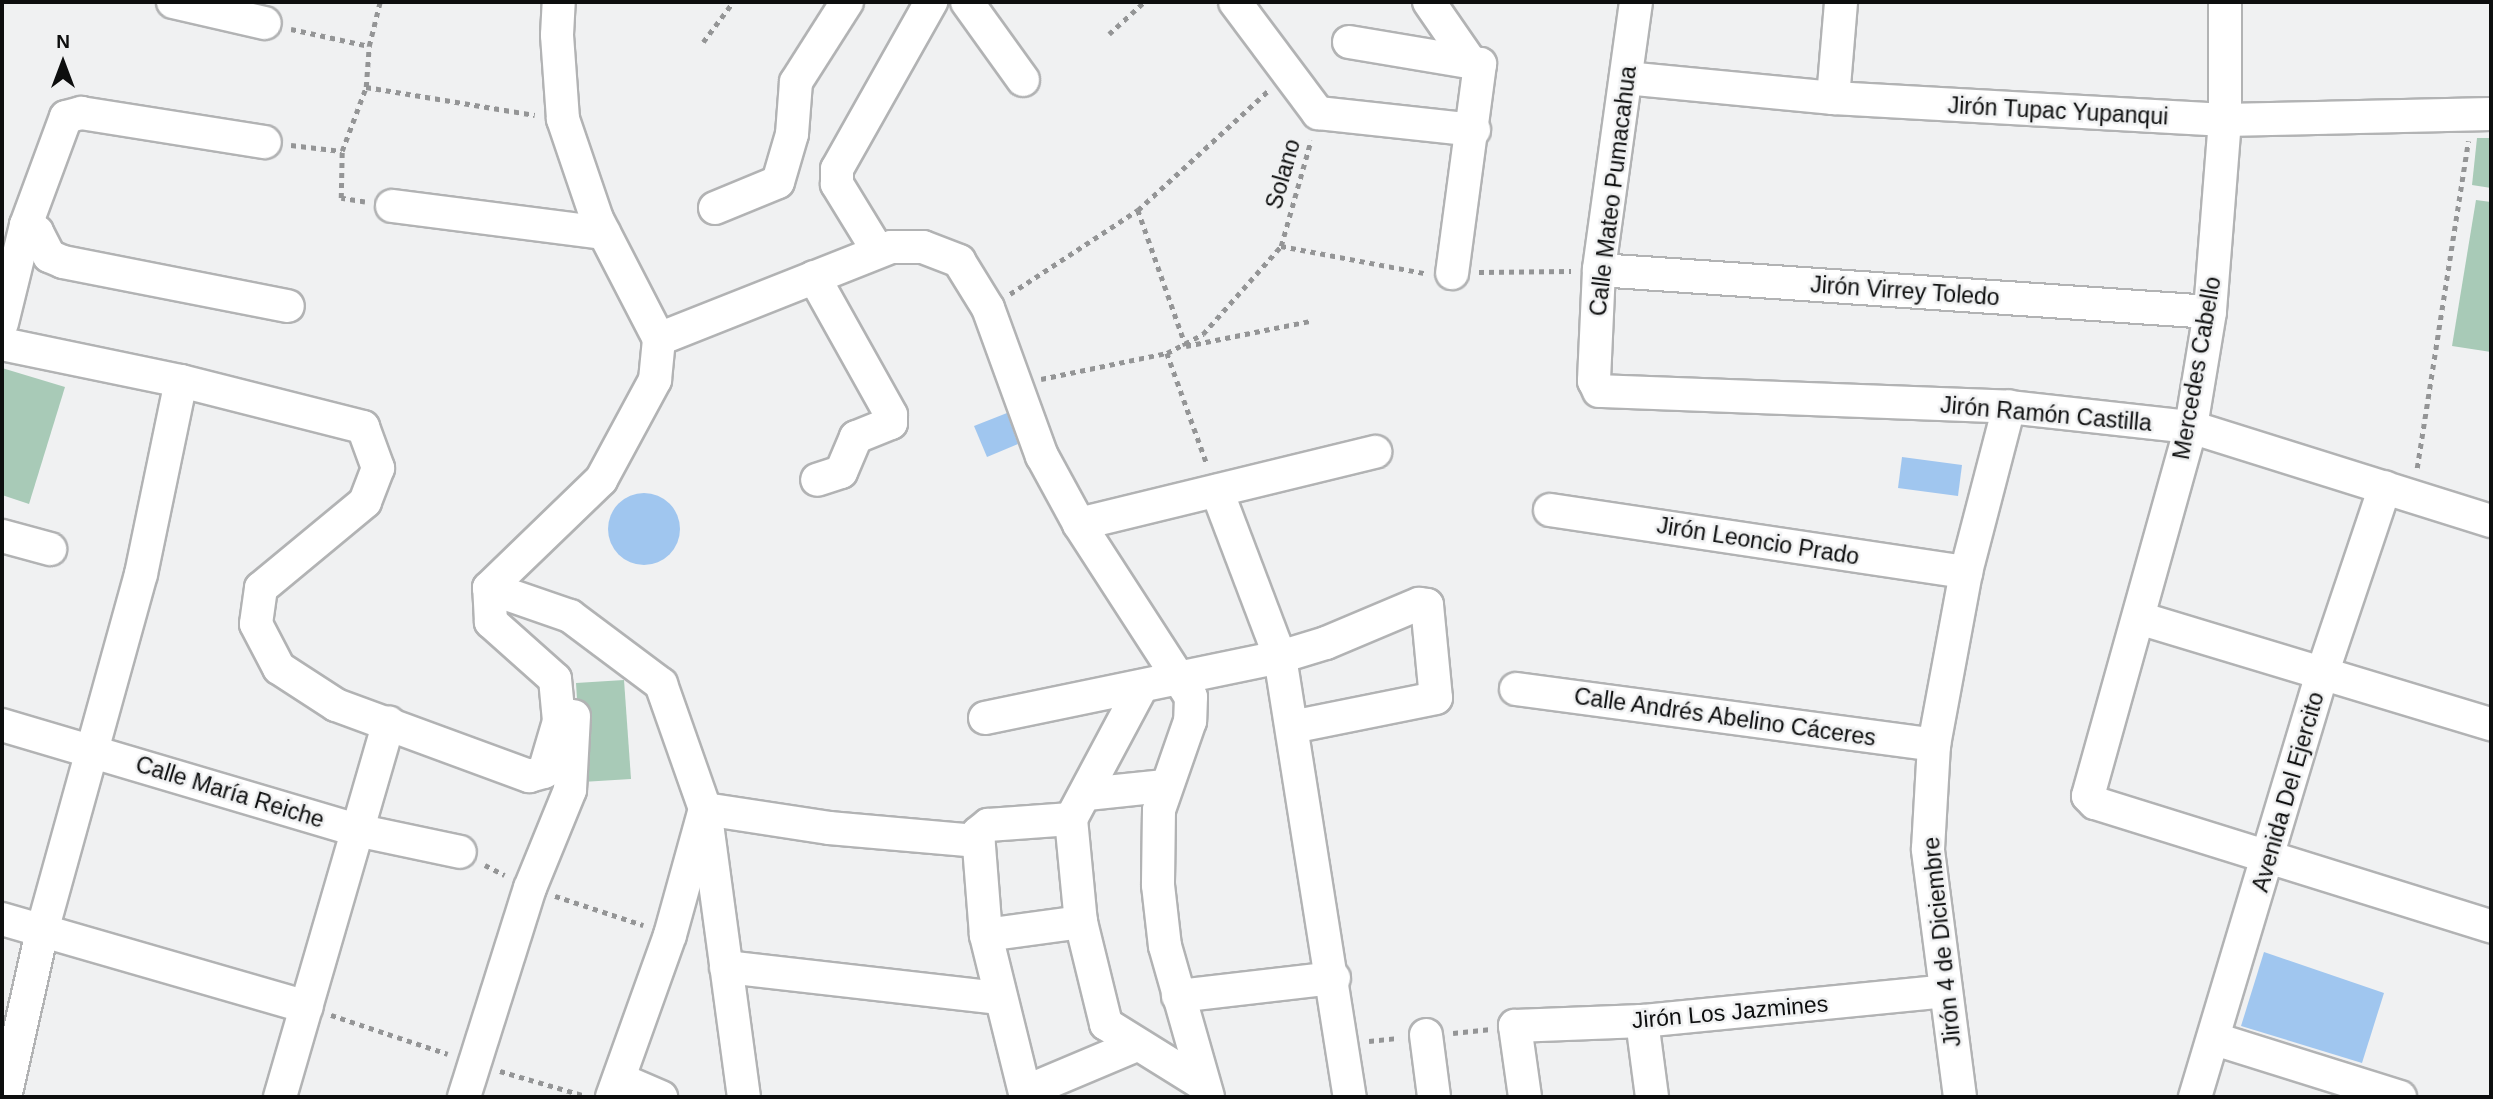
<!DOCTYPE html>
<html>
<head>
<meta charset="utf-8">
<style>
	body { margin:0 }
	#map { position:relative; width:2493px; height:1099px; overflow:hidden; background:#f0f1f2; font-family:Arial,sans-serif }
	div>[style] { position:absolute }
	.green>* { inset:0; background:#a8cab7 }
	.building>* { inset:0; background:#a0c6ef }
	.round { border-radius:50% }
	.path>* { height:4.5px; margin-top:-2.25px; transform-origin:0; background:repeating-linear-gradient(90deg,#949596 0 5px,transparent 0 10px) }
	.roads { filter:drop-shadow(2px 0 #b2b3b4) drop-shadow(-2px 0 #b2b3b4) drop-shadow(0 2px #b2b3b4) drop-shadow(0 -2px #b2b3b4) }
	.minor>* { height:32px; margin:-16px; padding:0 16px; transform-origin:16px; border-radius:16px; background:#fff }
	span { translate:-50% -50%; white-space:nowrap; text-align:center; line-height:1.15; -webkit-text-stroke:5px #f0f1f2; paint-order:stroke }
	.street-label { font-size:23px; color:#0d0e0e }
	.frame { position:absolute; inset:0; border:4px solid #0d0e0e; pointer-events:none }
	.north { position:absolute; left:28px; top:28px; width:70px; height:70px; -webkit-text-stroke:5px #f0f1f2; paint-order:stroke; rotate:0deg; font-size:19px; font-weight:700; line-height:28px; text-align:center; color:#0d0e0e }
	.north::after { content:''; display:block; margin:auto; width:24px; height:32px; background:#0d0e0e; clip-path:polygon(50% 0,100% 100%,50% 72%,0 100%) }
</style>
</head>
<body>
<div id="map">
	<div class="green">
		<div style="clip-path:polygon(2477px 138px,2491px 138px,2491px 188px,2472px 185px)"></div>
		<div style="clip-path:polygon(2476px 200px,2491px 202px,2491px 352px,2452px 346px)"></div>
		<div style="clip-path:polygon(2px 368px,65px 387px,29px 504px,2px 495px)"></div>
		<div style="clip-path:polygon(624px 680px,631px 779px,582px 782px,576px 683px)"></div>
	</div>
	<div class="building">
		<div style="clip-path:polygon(1007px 413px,1018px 444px,987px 457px,974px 426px)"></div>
		<div style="clip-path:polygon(1902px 457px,1962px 465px,1958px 496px,1898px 488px)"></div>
		<div class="round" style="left:608px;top:493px;width:72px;height:72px"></div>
		<div style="clip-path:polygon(2264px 952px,2384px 993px,2362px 1063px,2241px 1026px)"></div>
	</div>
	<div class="path">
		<div style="left:602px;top:2px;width:19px"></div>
		<div style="left:291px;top:29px;width:80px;rotate:12.3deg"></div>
		<div style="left:1109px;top:34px;width:47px;rotate:-42.4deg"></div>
		<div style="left:703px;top:42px;width:50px;rotate:-53.1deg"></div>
		<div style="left:366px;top:87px;width:171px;rotate:9.4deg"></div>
		<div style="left:291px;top:145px;width:51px;rotate:6.7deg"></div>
		<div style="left:365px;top:202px;width:24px;rotate:-171deg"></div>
		<div style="left:341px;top:198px;width:47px;rotate:-88.8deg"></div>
		<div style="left:342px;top:151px;width:68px;rotate:-69.4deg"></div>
		<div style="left:366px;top:87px;width:41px;rotate:-85.8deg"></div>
		<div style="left:369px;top:46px;width:45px;rotate:-76deg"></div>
		<div style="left:1138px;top:210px;width:144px;rotate:70.6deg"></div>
		<div style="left:1186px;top:346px;width:126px;rotate:-11.4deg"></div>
		<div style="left:1281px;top:246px;width:146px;rotate:10.7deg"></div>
		<div style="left:1479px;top:272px;width:92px;rotate:-0.6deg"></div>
		<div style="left:1010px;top:294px;width:153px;rotate:-33.3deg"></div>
		<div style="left:1138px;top:210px;width:178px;rotate:-42.5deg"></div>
		<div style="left:1167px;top:353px;width:118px;rotate:70.2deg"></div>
		<div style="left:1041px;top:379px;width:129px;rotate:-11.7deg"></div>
		<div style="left:1167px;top:353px;width:41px;rotate:-27.8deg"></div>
		<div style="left:1203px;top:334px;width:118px;rotate:-48.4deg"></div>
		<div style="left:1281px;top:246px;width:110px;rotate:-74.2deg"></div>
		<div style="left:2417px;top:468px;width:331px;rotate:-81.1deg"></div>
		<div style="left:485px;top:865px;width:22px;rotate:27deg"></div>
		<div style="left:555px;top:896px;width:93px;rotate:18.2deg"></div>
		<div style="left:331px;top:1015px;width:123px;rotate:18.4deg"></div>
		<div style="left:1453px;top:1033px;width:36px;rotate:-6deg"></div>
		<div style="left:1369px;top:1041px;width:30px;rotate:-6deg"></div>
		<div style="left:500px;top:1071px;width:90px;rotate:16.2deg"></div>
	</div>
	<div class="roads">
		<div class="minor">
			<div style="left:173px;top:2px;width:94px;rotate:12.9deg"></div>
			<div style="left:967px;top:2px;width:96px;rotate:54.3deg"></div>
			<div style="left:1235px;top:2px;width:139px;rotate:53.2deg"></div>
			<div style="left:1318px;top:113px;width:157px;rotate:6.2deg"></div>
			<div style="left:1429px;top:2px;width:70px;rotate:55.4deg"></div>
			<div style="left:1636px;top:2px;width:271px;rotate:97.9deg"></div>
			<div style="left:1599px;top:270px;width:111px;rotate:92.6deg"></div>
			<div style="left:1594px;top:381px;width:11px;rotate:63deg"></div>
			<div style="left:1599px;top:391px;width:410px;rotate:2.2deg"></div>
			<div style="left:2009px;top:407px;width:183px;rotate:6.3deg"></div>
			<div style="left:2191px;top:427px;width:314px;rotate:17.4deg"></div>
			<div style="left:2225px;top:2px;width:118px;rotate:90deg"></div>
			<div style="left:2225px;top:120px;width:193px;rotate:94.5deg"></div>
			<div style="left:2210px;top:312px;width:117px;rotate:99.4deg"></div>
			<div style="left:2191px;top:427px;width:383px;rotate:105.6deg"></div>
			<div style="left:2088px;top:796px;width:10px;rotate:45deg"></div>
			<div style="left:2095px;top:803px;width:415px;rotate:17.3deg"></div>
			<div style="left:1349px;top:42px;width:133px;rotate:9.5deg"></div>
			<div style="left:1480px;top:64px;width:211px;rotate:97.6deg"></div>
			<div style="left:1626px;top:78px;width:208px;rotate:5.5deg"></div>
			<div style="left:1833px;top:98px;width:393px;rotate:3.2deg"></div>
			<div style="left:2225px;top:120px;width:266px;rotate:-1.3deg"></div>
			<div style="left:1833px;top:98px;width:96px;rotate:-85.2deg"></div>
			<div style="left:392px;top:206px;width:214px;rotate:7.3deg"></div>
			<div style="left:715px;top:208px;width:68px;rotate:-22.4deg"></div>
			<div style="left:778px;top:182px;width:50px;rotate:-73.7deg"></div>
			<div style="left:792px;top:134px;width:52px;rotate:-85.6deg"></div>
			<div style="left:796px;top:82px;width:95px;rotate:-57.5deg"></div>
			<div style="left:26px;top:225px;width:13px;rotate:32deg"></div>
			<div style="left:37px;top:232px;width:27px;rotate:63deg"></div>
			<div style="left:49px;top:256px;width:15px;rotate:23deg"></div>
			<div style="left:63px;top:262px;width:229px;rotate:11.1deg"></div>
			<div style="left:878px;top:251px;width:79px;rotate:-121.5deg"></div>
			<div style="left:837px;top:184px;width:15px;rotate:-90deg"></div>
			<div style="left:837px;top:169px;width:192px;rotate:-60.6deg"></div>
			<div style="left:1599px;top:270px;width:612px;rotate:3.93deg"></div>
			<div style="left:814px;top:277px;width:158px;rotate:60.8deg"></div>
			<div style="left:891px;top:415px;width:8px;rotate:90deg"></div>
			<div style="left:891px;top:423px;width:38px;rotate:158deg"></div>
			<div style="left:856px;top:437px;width:38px;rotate:113deg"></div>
			<div style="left:841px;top:472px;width:25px;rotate:162deg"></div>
			<div style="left:2px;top:323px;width:101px;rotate:-76.2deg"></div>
			<div style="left:26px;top:225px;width:115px;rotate:-69.7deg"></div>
			<div style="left:66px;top:117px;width:16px;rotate:-15deg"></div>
			<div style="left:81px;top:113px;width:186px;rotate:9deg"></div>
			<div style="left:659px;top:339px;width:250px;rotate:-21.6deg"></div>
			<div style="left:891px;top:247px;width:32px"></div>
			<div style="left:923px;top:247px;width:39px;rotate:21deg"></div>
			<div style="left:959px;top:261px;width:55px;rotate:58.3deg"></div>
			<div style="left:988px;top:308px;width:158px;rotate:70deg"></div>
			<div style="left:1042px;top:456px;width:77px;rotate:61.4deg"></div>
			<div style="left:1079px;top:524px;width:206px;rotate:57.1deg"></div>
			<div style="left:1191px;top:697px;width:24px;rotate:92deg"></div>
			<div style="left:1190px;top:721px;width:94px;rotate:109.2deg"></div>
			<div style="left:1159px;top:810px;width:75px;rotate:90.8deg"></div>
			<div style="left:1158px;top:885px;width:61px;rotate:83.5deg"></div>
			<div style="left:1165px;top:946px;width:157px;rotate:74.1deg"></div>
			<div style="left:2px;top:344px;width:183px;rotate:11.7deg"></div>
			<div style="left:181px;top:381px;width:188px;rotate:14.2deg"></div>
			<div style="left:363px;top:427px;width:44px;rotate:69.9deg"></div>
			<div style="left:378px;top:468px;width:36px;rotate:111deg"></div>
			<div style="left:365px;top:502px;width:135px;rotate:140.4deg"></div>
			<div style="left:261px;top:588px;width:36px;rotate:98deg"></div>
			<div style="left:256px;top:624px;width:50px;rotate:62.4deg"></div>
			<div style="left:279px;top:668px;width:68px;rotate:33deg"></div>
			<div style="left:336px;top:705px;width:206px;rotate:20.2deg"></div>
			<div style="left:529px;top:776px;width:16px;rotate:-15deg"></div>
			<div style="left:544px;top:772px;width:53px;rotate:-73.6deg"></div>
			<div style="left:559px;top:721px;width:42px;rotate:-95.4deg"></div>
			<div style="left:555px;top:679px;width:86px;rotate:-138.3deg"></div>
			<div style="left:491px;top:622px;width:34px;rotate:-93deg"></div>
			<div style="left:489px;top:588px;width:156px;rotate:-44deg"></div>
			<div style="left:601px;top:480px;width:114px;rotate:-61.6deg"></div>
			<div style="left:655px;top:380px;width:41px;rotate:-84.4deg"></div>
			<div style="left:659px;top:339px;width:135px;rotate:-117.3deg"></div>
			<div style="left:597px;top:219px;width:106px;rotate:-108.8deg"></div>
			<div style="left:563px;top:119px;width:84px;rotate:-94.1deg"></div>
			<div style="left:557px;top:35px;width:33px;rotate:-87deg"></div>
			<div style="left:1217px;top:491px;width:178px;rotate:69.2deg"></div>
			<div style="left:1280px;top:657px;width:446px;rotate:81deg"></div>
			<div style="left:1550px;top:510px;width:421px;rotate:8.5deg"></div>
			<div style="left:1079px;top:524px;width:305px;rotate:-13.7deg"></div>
			<div style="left:2px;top:536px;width:50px;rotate:15.2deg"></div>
			<div style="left:489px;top:588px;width:86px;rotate:19.1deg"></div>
			<div style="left:570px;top:616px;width:114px;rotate:36.8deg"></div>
			<div style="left:661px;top:684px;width:133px;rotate:70.6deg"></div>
			<div style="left:705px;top:809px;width:291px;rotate:82.3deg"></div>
			<div style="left:2139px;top:618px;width:368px;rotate:16.8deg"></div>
			<div style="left:1142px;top:686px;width:151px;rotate:118.1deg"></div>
			<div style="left:1071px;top:819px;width:103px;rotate:84.5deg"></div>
			<div style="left:1081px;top:922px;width:105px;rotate:76.2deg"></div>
			<div style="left:1106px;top:1024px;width:115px;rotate:31.9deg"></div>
			<div style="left:1516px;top:689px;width:422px;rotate:7.6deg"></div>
			<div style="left:985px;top:718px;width:301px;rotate:-11.7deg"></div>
			<div style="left:1280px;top:657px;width:48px;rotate:-16.9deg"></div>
			<div style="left:1326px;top:643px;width:101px;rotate:-22.8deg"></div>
			<div style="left:1419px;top:604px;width:8px;rotate:7deg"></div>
			<div style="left:1427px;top:605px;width:93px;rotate:84.5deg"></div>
			<div style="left:1436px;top:698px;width:147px;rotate:168.6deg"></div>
			<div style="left:2px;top:725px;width:369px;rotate:16.5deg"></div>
			<div style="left:356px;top:830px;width:106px;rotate:11.9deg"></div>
			<div style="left:1087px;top:794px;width:76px;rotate:-6deg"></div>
			<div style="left:2px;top:919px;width:317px;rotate:16.1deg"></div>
			<div style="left:986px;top:935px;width:96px;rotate:-7.8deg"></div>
			<div style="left:726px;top:967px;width:275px;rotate:6.5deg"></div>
			<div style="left:1178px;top:996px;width:157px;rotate:-6.6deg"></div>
			<div style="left:1642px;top:1021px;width:77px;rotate:82.5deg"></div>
			<div style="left:1426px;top:1035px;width:63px;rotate:82.6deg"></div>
			<div style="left:2215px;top:1039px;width:194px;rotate:17.4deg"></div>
			<div style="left:619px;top:1079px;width:46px;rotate:23.2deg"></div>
			<div style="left:1025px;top:1092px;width:121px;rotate:-22.8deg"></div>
			<div style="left:5px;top:1097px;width:170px;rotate:-77.4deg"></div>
			<div style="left:42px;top:931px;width:370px;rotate:-74.5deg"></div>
			<div style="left:141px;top:574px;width:197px;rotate:-78.3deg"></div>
			<div style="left:280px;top:1097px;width:390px;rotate:-73.8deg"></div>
			<div style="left:464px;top:1097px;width:219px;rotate:-72.5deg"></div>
			<div style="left:530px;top:888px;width:106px;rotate:-67.8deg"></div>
			<div style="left:570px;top:790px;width:74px;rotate:-86.9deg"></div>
			<div style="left:612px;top:1097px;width:172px;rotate:-70.3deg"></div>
			<div style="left:670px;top:935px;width:131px;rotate:-74.5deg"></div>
			<div style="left:705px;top:809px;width:125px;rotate:8.7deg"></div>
			<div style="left:829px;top:828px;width:150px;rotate:5deg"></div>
			<div style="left:1026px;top:1097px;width:167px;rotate:-103.9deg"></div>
			<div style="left:986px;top:935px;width:102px;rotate:-94.5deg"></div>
			<div style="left:978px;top:833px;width:13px;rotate:-39deg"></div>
			<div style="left:988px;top:825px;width:83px;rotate:-4.1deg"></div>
			<div style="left:1525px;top:1097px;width:72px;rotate:-98deg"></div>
			<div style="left:1515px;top:1026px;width:127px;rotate:-2.3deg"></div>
			<div style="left:1642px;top:1021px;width:305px;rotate:-5.6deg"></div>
			<div style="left:1960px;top:1097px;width:250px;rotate:-97.4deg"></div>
			<div style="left:1928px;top:849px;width:104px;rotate:-86.7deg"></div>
			<div style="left:1934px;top:745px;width:176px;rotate:-79.5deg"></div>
			<div style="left:1966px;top:572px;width:171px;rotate:-75.4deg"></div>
			<div style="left:2195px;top:1097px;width:442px;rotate:-73.3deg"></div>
			<div style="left:2322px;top:674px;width:197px;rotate:-71.4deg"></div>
		</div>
	</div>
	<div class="street-label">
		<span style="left:2058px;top:111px;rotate:3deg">Jirón Tupac Yupanqui</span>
		<span style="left:1283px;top:174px;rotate:-74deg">Solano</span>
		<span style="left:1613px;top:191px;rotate:-83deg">Calle Mateo Pumacahua</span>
		<span style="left:1905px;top:291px;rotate:4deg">Jirón Virrey Toledo</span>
		<span style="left:2197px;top:368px;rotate:-80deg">Mercedes Cabello</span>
		<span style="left:2046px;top:414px;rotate:5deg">Jirón Ramón Castilla</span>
		<span style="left:1758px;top:541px;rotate:9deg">Jirón Leoncio Prado</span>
		<span style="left:1725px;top:717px;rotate:8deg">Calle Andrés Abelino Cáceres</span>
		<span style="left:230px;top:792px;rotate:17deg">Calle María Reiche</span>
		<span style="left:2288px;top:792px;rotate:-74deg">Avenida Del Ejercito</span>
		<span style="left:1942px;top:942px;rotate:-96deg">Jirón 4 de Diciembre</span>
		<span style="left:1730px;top:1012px;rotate:-5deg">Jirón Los Jazmines</span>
	</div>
	<div class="frame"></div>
	<div class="north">N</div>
</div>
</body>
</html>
